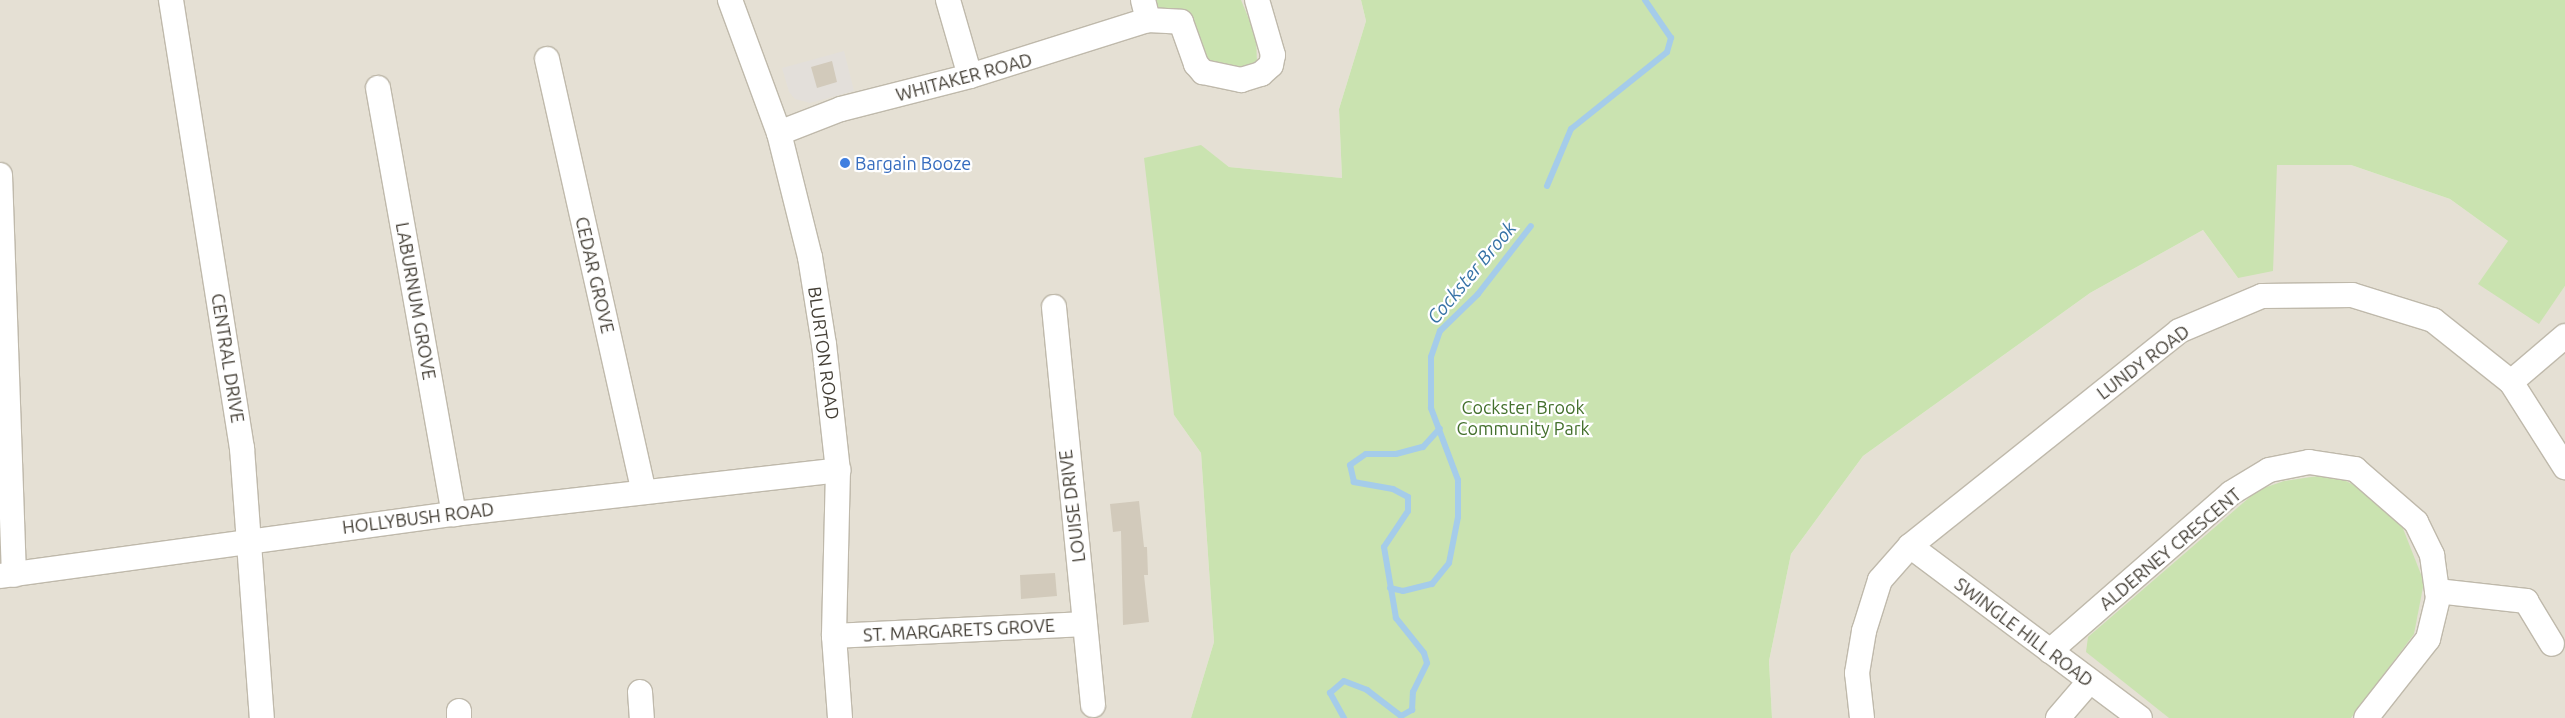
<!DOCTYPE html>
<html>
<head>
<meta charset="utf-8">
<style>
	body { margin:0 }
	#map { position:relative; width:2565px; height:718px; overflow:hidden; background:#f1eee5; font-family:Ubuntu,sans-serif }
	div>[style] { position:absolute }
	.residential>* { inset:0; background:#e5e0d4 }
	.industrial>* { inset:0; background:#e3dfda }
	.green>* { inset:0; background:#cae3b0 }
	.stream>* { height:6px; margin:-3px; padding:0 3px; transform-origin:3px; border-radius:3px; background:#a5ccea }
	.building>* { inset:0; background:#d2cabb }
	.roads { filter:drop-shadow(1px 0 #bfb9ab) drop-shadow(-1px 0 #bfb9ab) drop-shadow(0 1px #bfb9ab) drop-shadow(0 -1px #bfb9ab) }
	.minor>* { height:24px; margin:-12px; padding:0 12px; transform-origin:12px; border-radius:12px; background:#fff }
	.dots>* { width:14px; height:14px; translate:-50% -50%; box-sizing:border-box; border:2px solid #fff; border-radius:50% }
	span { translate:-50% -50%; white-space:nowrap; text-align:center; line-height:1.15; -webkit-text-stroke:4.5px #fff; paint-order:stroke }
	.street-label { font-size:18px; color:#433e35 }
	.shop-label { font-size:18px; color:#366cbe }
	.left { translate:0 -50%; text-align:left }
	.park-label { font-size:18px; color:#44702d }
	.water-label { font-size:19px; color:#3773a6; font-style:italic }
</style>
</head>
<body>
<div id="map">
	<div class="residential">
		<div style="clip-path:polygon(0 0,1361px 0,1366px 21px,1339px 109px,1342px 178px,1229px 167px,1201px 146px,1174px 415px,1201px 453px,1214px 642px,1191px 718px,0 718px)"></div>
		<div style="clip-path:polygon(2277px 165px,2351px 165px,2450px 199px,2508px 241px,2539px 323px,2565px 286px,2565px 718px,1772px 718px,1769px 661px,1791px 554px,1863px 456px,2090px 293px,2203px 230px,2238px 278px)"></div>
	</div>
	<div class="industrial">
		<div style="clip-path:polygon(844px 51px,854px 91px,810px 103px,795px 99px,789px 92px,782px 68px)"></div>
	</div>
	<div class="green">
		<div style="clip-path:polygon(1146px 0,1241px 0,1256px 36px,1257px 63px,1223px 74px,1153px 14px)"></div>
		<div style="clip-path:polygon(1361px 0,2565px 0,2565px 286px,2539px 324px,2478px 284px,2508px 241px,2450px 199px,2351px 165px,2277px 165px,2273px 271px,2238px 278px,2203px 230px,2090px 293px,1863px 456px,1791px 554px,1769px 661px,1772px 718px,1191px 718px,1214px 642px,1201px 453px,1174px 415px,1144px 158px,1201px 145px,1229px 167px,1342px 178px,1339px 109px,1366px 21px)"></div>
		<div style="clip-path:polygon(2318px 476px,2340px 478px,2368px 492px,2402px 526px,2424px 582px,2414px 634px,2351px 718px,2169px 718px,2086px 652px,2088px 637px,2258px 490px,2284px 481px)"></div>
	</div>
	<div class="stream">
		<div style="left:1547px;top:186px;width:62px;rotate:-67.2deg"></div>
		<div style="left:1571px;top:129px;width:123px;rotate:-38.7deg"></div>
		<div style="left:1667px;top:52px;width:15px;rotate:-74deg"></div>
		<div style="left:1671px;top:38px;width:46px;rotate:-124.4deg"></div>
		<div style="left:1390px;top:588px;width:13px;rotate:13deg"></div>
		<div style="left:1403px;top:591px;width:30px;rotate:-14deg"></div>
		<div style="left:1432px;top:584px;width:27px;rotate:-51deg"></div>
		<div style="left:1449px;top:563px;width:47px;rotate:-78.9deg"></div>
		<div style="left:1458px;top:517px;width:37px;rotate:-90deg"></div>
		<div style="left:1458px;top:480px;width:77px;rotate:-110.6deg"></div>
		<div style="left:1431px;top:408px;width:51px;rotate:-90deg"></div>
		<div style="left:1431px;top:357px;width:28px;rotate:-71deg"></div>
		<div style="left:1440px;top:331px;width:53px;rotate:-44.2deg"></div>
		<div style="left:1478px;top:294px;width:86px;rotate:-52.1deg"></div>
		<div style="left:1344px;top:718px;width:29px;rotate:-119deg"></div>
		<div style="left:1330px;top:693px;width:18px;rotate:-41deg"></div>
		<div style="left:1344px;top:681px;width:25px;rotate:21deg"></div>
		<div style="left:1367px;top:690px;width:43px;rotate:37.4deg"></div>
		<div style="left:1401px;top:716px;width:13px;rotate:-29deg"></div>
		<div style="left:1412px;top:710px;width:18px;rotate:-87deg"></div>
		<div style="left:1413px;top:692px;width:32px;rotate:-64deg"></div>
		<div style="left:1427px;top:663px;width:10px;rotate:-107deg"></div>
		<div style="left:1424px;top:653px;width:45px;rotate:-128.7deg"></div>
		<div style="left:1396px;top:618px;width:72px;rotate:-99.6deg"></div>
		<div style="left:1384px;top:547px;width:43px;rotate:-56.3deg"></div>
		<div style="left:1408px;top:511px;width:14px;rotate:-90deg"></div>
		<div style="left:1408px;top:497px;width:17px;rotate:-152deg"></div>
		<div style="left:1393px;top:489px;width:40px;rotate:-170deg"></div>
		<div style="left:1354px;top:482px;width:17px;rotate:-103deg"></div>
		<div style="left:1350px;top:465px;width:19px;rotate:-35deg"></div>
		<div style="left:1366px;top:454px;width:30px"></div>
		<div style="left:1396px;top:454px;width:28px;rotate:-15deg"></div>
		<div style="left:1423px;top:447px;width:25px;rotate:-48deg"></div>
	</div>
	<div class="building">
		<div style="clip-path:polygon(832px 61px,837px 82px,817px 88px,811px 67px)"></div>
		<div style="clip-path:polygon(1139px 501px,1144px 547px,1147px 547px,1148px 575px,1144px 575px,1149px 622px,1123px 625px,1121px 531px,1113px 532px,1110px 504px)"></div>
		<div style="clip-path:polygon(1055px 573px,1057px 596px,1021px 599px,1020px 575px)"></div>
	</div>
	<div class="roads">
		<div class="minor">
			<div style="left:171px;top:0;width:454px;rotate:81deg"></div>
			<div style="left:242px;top:448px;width:271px;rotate:85.8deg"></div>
			<div style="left:730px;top:0;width:142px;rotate:69.8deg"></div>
			<div style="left:779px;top:133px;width:128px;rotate:76deg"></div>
			<div style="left:810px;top:257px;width:88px;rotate:80.9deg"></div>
			<div style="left:824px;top:344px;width:127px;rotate:83.7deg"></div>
			<div style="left:838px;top:470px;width:166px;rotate:91.4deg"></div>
			<div style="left:834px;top:636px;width:82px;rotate:85.8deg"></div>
			<div style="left:948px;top:0;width:79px;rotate:73.9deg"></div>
			<div style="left:1143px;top:0;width:21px;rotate:76deg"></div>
			<div style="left:1148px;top:20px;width:33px;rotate:3deg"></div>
			<div style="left:1181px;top:22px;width:45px;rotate:70.3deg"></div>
			<div style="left:1196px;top:64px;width:11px;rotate:49deg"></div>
			<div style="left:1203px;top:72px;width:39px;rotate:12deg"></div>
			<div style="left:1241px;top:80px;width:21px;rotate:-17deg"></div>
			<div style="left:1261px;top:74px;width:13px;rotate:-42deg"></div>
			<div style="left:1271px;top:65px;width:10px;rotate:-79deg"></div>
			<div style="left:1273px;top:55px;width:57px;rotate:-106.2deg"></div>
			<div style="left:547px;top:59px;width:442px;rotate:77.4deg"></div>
			<div style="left:378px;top:88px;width:433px;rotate:79.9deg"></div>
			<div style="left:779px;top:133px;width:66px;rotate:-21.2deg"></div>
			<div style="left:841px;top:109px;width:133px;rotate:-14.3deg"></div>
			<div style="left:970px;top:76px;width:187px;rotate:-17.5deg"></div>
			<div style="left:0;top:175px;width:400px;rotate:88deg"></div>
			<div style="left:1054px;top:307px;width:400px;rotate:84.4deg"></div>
			<div style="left:2511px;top:382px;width:71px;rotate:-40.4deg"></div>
			<div style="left:1910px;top:546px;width:287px;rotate:36.8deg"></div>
			<div style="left:0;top:576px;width:458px;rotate:-7.8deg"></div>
			<div style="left:454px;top:514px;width:387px;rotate:-6.5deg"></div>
			<div style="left:2437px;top:591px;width:90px;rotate:6.4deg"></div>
			<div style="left:2526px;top:601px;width:50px;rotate:58.8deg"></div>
			<div style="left:834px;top:636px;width:251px;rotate:-2.7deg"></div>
			<div style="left:2050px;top:651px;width:240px;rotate:-41.1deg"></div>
			<div style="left:2231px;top:493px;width:44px;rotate:-31.2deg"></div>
			<div style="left:2269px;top:470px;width:41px;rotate:-11.3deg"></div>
			<div style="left:2309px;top:462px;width:47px;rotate:8.7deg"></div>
			<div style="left:2355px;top:469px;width:81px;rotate:41deg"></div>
			<div style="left:2416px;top:522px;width:37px;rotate:64deg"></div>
			<div style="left:2432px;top:555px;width:43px;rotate:82.1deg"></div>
			<div style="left:2438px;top:598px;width:42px;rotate:103.7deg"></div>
			<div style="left:2428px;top:639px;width:100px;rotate:128.1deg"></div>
			<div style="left:640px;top:692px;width:26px;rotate:86deg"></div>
			<div style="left:459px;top:711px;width:7px;rotate:90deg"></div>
			<div style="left:1862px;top:718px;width:45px;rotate:-96.3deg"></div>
			<div style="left:1857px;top:673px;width:43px;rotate:-80.5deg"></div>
			<div style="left:1864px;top:631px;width:53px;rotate:-72.6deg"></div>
			<div style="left:1880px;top:580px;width:45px;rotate:-48.6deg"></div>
			<div style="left:1910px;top:546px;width:344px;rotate:-38.6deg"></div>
			<div style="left:2179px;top:331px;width:90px;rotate:-22.9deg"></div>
			<div style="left:2262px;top:296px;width:90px;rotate:-0.6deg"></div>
			<div style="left:2352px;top:295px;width:85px;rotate:17.2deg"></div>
			<div style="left:2433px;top:320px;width:100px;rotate:38.5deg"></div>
			<div style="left:2511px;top:382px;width:101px;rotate:57.6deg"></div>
			<div style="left:2058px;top:718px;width:48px;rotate:-49.3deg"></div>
		</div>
	</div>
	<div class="dots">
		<div style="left:845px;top:163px;background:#3f7fe0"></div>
	</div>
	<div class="street-label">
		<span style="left:964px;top:77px;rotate:-15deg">WHITAKER ROAD</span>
		<span style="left:595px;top:275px;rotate:77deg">CEDAR GROVE</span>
		<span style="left:416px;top:301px;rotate:80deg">LABURNUM GROVE</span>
		<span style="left:824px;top:353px;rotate:82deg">BLURTON ROAD</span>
		<span style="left:228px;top:358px;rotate:81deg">CENTRAL DRIVE</span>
		<span style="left:2143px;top:362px;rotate:-37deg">LUNDY ROAD</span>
		<span style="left:1072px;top:506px;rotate:-97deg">LOUISE DRIVE</span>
		<span style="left:418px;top:518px;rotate:-7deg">HOLLYBUSH ROAD</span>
		<span style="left:2170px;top:549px;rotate:-40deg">ALDERNEY CRESCENT</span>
		<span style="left:959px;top:630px;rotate:-3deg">ST. MARGARETS GROVE</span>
		<span style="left:2024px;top:632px;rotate:37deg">SWINGLE HILL ROAD</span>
	</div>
	<div class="shop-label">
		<span class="left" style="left:855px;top:163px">Bargain Booze</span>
	</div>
	<div class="park-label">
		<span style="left:1523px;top:418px">Cockster Brook<br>Community Park</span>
	</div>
	<div class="water-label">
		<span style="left:1472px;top:273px;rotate:-50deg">Cockster Brook</span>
	</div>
</div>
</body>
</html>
